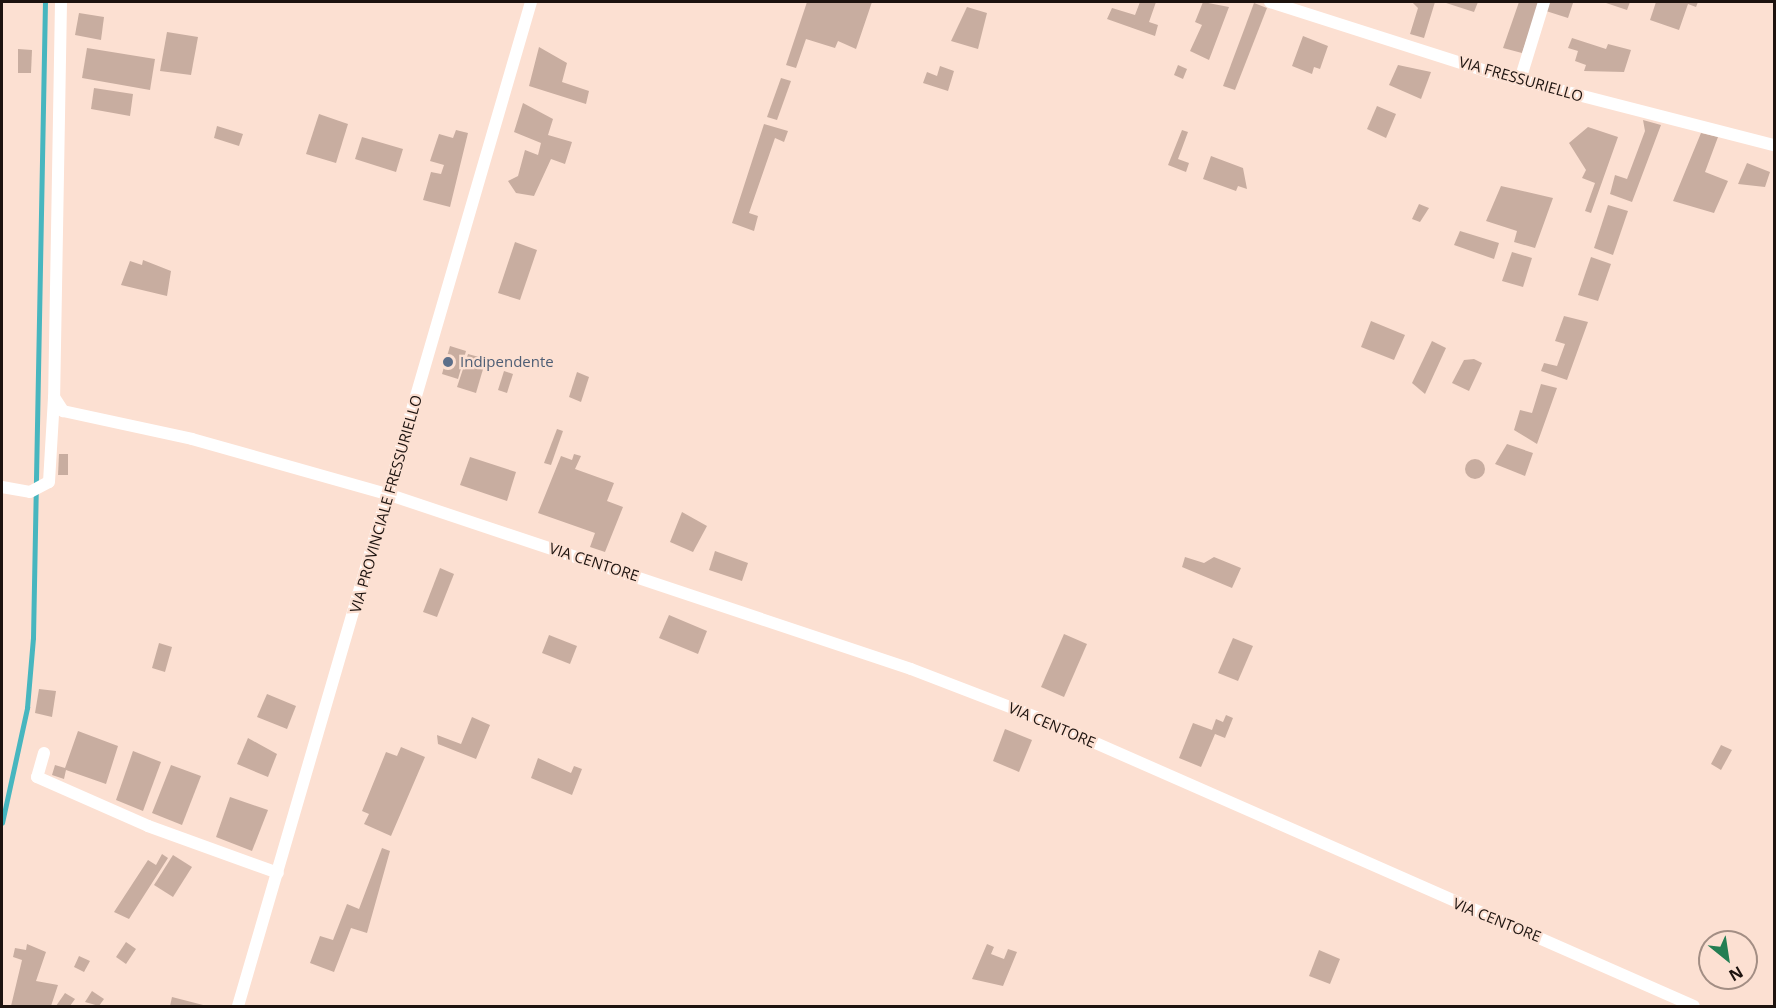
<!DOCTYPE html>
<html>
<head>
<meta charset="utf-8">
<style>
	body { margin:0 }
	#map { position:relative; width:1776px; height:1008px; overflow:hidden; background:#fce0d2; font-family:"Open Sans",sans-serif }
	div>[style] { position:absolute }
	.stream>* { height:4.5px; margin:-2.25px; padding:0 2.25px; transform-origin:2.25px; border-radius:2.25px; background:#47b6bf }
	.building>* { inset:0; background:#c8ada0 }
	.round { border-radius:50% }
	.street>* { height:12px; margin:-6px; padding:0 6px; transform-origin:6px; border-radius:6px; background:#fff }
	.dots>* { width:16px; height:16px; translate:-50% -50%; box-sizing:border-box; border:3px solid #fce0d2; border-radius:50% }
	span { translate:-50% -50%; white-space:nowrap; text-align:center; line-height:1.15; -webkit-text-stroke:4.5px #fce0d2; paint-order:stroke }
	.street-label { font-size:15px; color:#1d130f }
	.service-label { font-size:15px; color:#4e5e75 }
	.left { translate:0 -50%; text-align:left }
	.frame { position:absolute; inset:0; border:3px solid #1d130f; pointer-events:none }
	.north { position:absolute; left:1698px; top:930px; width:60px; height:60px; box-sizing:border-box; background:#fce0d2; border:2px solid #a38e84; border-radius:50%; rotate:150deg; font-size:16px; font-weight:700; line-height:24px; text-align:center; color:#1d130f }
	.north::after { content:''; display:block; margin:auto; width:21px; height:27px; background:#247e53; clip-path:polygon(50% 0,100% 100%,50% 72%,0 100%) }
</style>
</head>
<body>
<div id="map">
	<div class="stream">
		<div style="left:2px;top:823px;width:118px;rotate:-77.7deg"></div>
		<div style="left:27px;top:708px;width:70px;rotate:-85.1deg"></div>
		<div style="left:33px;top:638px;width:636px;rotate:-88.92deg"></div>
	</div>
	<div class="building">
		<div style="clip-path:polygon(807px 2px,872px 2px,856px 49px,838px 41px,835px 48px,806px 39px,796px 68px,786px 65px)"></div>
		<div style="clip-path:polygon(1140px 2px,1156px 2px,1149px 22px,1158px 25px,1155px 36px,1107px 19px,1112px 8px,1135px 15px)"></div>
		<div style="clip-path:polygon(1203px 2px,1229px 7px,1209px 60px,1190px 51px,1202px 25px,1195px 22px)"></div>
		<div style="clip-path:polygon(1412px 2px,1435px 2px,1424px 38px,1410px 34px,1418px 8px)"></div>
		<div style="clip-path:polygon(1443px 2px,1478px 2px,1474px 12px)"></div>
		<div style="clip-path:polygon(1519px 2px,1540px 2px,1522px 53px,1503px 48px)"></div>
		<div style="clip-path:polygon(1549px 2px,1573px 3px,1568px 18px,1546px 11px)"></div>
		<div style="clip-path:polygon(1603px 2px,1630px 2px,1627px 10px)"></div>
		<div style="clip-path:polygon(1656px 2px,1698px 2px,1696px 7px,1688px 4px,1679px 30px,1650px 20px)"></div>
		<div style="clip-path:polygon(1254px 3px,1267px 8px,1235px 90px,1223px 86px)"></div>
		<div style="clip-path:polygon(967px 7px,987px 13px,978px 49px,951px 41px)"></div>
		<div style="clip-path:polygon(79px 13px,104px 17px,101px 40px,75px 35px)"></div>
		<div style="clip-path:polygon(167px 32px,198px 37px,191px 75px,160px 71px)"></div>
		<div style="clip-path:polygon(1303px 36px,1328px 46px,1320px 69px,1314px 67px,1312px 74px,1292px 66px)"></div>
		<div style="clip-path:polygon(1572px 38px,1606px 49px,1608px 44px,1631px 50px,1624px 72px,1584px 71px,1586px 65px,1575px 61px,1578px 51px,1568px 48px)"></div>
		<div style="clip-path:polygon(539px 47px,567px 63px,562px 82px,589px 91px,586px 104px,529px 86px)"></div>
		<div style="clip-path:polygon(87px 48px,155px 59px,150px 90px,82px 78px)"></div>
		<div style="clip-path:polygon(18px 49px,32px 50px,31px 73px,18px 73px)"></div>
		<div style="clip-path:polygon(1178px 65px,1187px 69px,1183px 79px,1174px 75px)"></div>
		<div style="clip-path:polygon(1398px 65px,1431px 72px,1421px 99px,1389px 85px)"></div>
		<div style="clip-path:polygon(940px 66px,954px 71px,948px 91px,923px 83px,927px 72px,937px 76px)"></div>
		<div style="clip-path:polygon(781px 78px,791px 81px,777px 120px,767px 117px)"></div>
		<div style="clip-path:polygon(94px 88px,133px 94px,130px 116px,91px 109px)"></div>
		<div style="clip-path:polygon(523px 103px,553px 119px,548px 135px,572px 142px,565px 164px,551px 159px,534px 196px,516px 193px,508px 181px,518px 176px,525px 150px,538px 155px,541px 143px,514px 132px)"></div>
		<div style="clip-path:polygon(1377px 106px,1396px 114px,1386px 138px,1367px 129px)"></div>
		<div style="clip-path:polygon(319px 114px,348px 124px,336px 163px,306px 154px)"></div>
		<div style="clip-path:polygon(1643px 120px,1661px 125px,1632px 202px,1610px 194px,1615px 175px,1627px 179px,1645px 131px)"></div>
		<div style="clip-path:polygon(764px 124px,788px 131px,784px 142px,775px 138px,749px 213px,758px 216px,754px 231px,732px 223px)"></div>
		<div style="clip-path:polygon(217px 126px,243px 134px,239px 146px,214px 138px)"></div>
		<div style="clip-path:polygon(1588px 127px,1618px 137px,1591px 213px,1585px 211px,1595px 183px,1582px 178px,1586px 170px,1569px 143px)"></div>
		<div style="clip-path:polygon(456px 130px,468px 133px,450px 207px,423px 200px,431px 172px,441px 174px,444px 165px,430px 161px,439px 134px,453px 138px)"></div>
		<div style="clip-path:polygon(1182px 130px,1188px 132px,1178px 159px,1189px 163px,1186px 172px,1168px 165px)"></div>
		<div style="clip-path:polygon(1701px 133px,1718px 137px,1705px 172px,1728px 181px,1714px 213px,1673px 201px)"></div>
		<div style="clip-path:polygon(362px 137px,403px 149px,396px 172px,355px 159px)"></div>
		<div style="clip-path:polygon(1211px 156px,1243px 168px,1247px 189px,1238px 186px,1236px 191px,1203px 179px)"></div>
		<div style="clip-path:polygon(1747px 163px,1770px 172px,1765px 187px,1738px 184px)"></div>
		<div style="clip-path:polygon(1501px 186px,1553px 198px,1535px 248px,1514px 242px,1517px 231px,1486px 221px)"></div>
		<div style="clip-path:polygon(1419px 204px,1429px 208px,1420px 222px,1412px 219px)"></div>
		<div style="clip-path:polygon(1608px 205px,1628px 211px,1613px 255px,1594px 248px)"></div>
		<div style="clip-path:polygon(1460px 231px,1499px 243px,1494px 259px,1454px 245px)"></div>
		<div style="clip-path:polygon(515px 242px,537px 250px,520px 300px,498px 293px)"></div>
		<div style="clip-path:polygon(1512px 252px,1532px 258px,1523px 287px,1502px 281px)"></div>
		<div style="clip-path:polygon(1591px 257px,1611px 264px,1598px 301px,1578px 295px)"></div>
		<div style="clip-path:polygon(143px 260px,171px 271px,167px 296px,121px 285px,130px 261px,142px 265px)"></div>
		<div style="clip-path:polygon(1564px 316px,1588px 322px,1567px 380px,1541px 371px,1544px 363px,1557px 366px,1565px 344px,1555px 341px)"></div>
		<div style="clip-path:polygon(1371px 321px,1405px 335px,1394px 360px,1361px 347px)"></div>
		<div style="clip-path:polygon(1432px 341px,1446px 348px,1425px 394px,1412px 383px)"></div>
		<div style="clip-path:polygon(450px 346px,466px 351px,458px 379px,442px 374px)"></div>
		<div style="clip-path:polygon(468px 354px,486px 359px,476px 393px,457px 387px)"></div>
		<div style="clip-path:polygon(1474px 359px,1482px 363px,1469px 391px,1452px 383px,1464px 360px)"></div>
		<div style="clip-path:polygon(504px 371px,513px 374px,507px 393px,498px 390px)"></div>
		<div style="clip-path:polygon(577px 372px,589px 377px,581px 402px,569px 397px)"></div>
		<div style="clip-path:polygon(1541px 384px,1557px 388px,1537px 444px,1514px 430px,1520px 410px,1532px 413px)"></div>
		<div style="clip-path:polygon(557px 429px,563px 431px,551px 465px,544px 463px)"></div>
		<div style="clip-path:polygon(1507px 444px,1533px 453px,1525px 476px,1495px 464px)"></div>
		<div style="clip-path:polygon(59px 454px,68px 454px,68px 475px,58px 475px)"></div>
		<div style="clip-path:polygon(574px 454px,581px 456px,575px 469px,614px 483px,607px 501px,623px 507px,605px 552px,590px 547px,595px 533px,538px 513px,561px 456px,572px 460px)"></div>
		<div style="clip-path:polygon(470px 457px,516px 472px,507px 501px,460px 485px)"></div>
		<div class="round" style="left:1465px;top:459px;width:20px;height:20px"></div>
		<div style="clip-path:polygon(682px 512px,707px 526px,693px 552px,670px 542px)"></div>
		<div style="clip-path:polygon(715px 551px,748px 563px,742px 581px,709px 570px)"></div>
		<div style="clip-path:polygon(1185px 557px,1204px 563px,1214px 557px,1241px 568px,1232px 588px,1182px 567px)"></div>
		<div style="clip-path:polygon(440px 568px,454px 574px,437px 617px,423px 612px)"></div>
		<div style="clip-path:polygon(669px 615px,707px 631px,698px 654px,659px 638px)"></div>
		<div style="clip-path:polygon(1064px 634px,1087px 644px,1064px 697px,1041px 687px)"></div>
		<div style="clip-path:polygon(549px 635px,577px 646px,570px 664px,542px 653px)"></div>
		<div style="clip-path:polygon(1233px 638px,1253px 646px,1238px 681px,1218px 673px)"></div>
		<div style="clip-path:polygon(159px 643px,172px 647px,165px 672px,152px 668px)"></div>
		<div style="clip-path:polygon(39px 689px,56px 691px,52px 717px,35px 713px)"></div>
		<div style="clip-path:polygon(267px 694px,296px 706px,287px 729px,257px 717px)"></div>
		<div style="clip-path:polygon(1226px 715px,1233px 718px,1225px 738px,1215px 734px,1201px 767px,1179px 758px,1193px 723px,1212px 730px,1216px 719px,1223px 722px)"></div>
		<div style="clip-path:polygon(472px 717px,490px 725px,476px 759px,438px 744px,437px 735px,461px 744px)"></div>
		<div style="clip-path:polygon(1005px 729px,1032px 740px,1019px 772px,993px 761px)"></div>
		<div style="clip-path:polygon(78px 731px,118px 746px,106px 784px,66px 770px,64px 779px,52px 775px,55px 765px,65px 768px)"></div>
		<div style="clip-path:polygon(248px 738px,277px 754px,268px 777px,237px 764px)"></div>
		<div style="clip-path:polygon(1721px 745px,1732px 750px,1721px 770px,1711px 764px)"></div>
		<div style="clip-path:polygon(401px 747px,425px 757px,391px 836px,364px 824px,369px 814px,362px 811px,386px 752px,397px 756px)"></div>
		<div style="clip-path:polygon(133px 751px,161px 762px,143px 811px,116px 800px)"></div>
		<div style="clip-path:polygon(538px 758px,571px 773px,574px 766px,582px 769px,572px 795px,531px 778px)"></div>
		<div style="clip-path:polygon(171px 765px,201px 776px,182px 825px,152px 813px)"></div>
		<div style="clip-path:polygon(230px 797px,268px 810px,252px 851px,216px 837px)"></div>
		<div style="clip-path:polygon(382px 848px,390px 851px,367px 933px,351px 928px,334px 972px,310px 963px,320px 936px,333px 940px,347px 904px,359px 909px)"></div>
		<div style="clip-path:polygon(162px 854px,168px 858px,129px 919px,114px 912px,148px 860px,156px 865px)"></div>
		<div style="clip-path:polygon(173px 855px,192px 867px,173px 897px,154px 885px)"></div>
		<div style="clip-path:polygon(126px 942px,136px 949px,126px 964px,116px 957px)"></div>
		<div style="clip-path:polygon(27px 944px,46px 952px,36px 981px,58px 985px,51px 1006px,11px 1006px,22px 960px,13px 957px,15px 948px,26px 950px)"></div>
		<div style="clip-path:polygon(987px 944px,994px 947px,991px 954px,1004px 959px,1008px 949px,1017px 952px,1003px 986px,972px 979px)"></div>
		<div style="clip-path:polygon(1319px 950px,1340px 959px,1330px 984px,1309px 976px)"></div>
		<div style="clip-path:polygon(79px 956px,90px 961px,84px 972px,74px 967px)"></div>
		<div style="clip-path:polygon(92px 991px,104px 999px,99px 1006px,85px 1002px)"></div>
		<div style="clip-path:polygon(65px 993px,75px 999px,70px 1006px,56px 1006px)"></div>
		<div style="clip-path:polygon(172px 997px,207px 1006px,170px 1006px)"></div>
	</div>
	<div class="street">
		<div style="left:61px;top:2px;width:395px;rotate:91deg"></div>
		<div style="left:54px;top:397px;width:17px;rotate:57deg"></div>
		<div style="left:63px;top:411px;width:132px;rotate:12.2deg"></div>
		<div style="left:192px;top:439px;width:206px;rotate:15.8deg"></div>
		<div style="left:390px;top:495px;width:549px;rotate:18.47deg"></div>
		<div style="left:911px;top:669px;width:139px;rotate:21deg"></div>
		<div style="left:1041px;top:719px;width:713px;rotate:23.73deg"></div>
		<div style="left:1270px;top:2px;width:230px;rotate:17.7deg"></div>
		<div style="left:1489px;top:72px;width:294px;rotate:14.4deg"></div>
		<div style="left:1520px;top:80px;width:82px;rotate:-72.9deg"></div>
		<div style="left:2px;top:487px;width:28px;rotate:10deg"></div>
		<div style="left:30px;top:492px;width:21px;rotate:-28deg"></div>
		<div style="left:49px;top:482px;width:84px;rotate:-86.6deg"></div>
		<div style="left:44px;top:753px;width:25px;rotate:106deg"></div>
		<div style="left:37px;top:777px;width:121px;rotate:23.8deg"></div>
		<div style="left:148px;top:826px;width:138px;rotate:19.9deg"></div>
		<div style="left:238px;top:1006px;width:1046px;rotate:-73.73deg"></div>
	</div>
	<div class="dots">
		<div style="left:448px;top:362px;background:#5c6f8a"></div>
	</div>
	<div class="street-label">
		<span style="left:1521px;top:79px;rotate:16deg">VIA FRESSURIELLO</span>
		<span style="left:386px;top:504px;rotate:-74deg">VIA PROVINCIALE FRESSURIELLO</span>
		<span style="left:594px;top:562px;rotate:18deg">VIA CENTORE</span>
		<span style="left:1052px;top:725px;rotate:23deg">VIA CENTORE</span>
		<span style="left:1497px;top:920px;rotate:22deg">VIA CENTORE</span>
	</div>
	<div class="service-label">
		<span class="left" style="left:460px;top:362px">Indipendente</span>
	</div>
	<div class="frame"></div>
	<div class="north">N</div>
</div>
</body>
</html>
